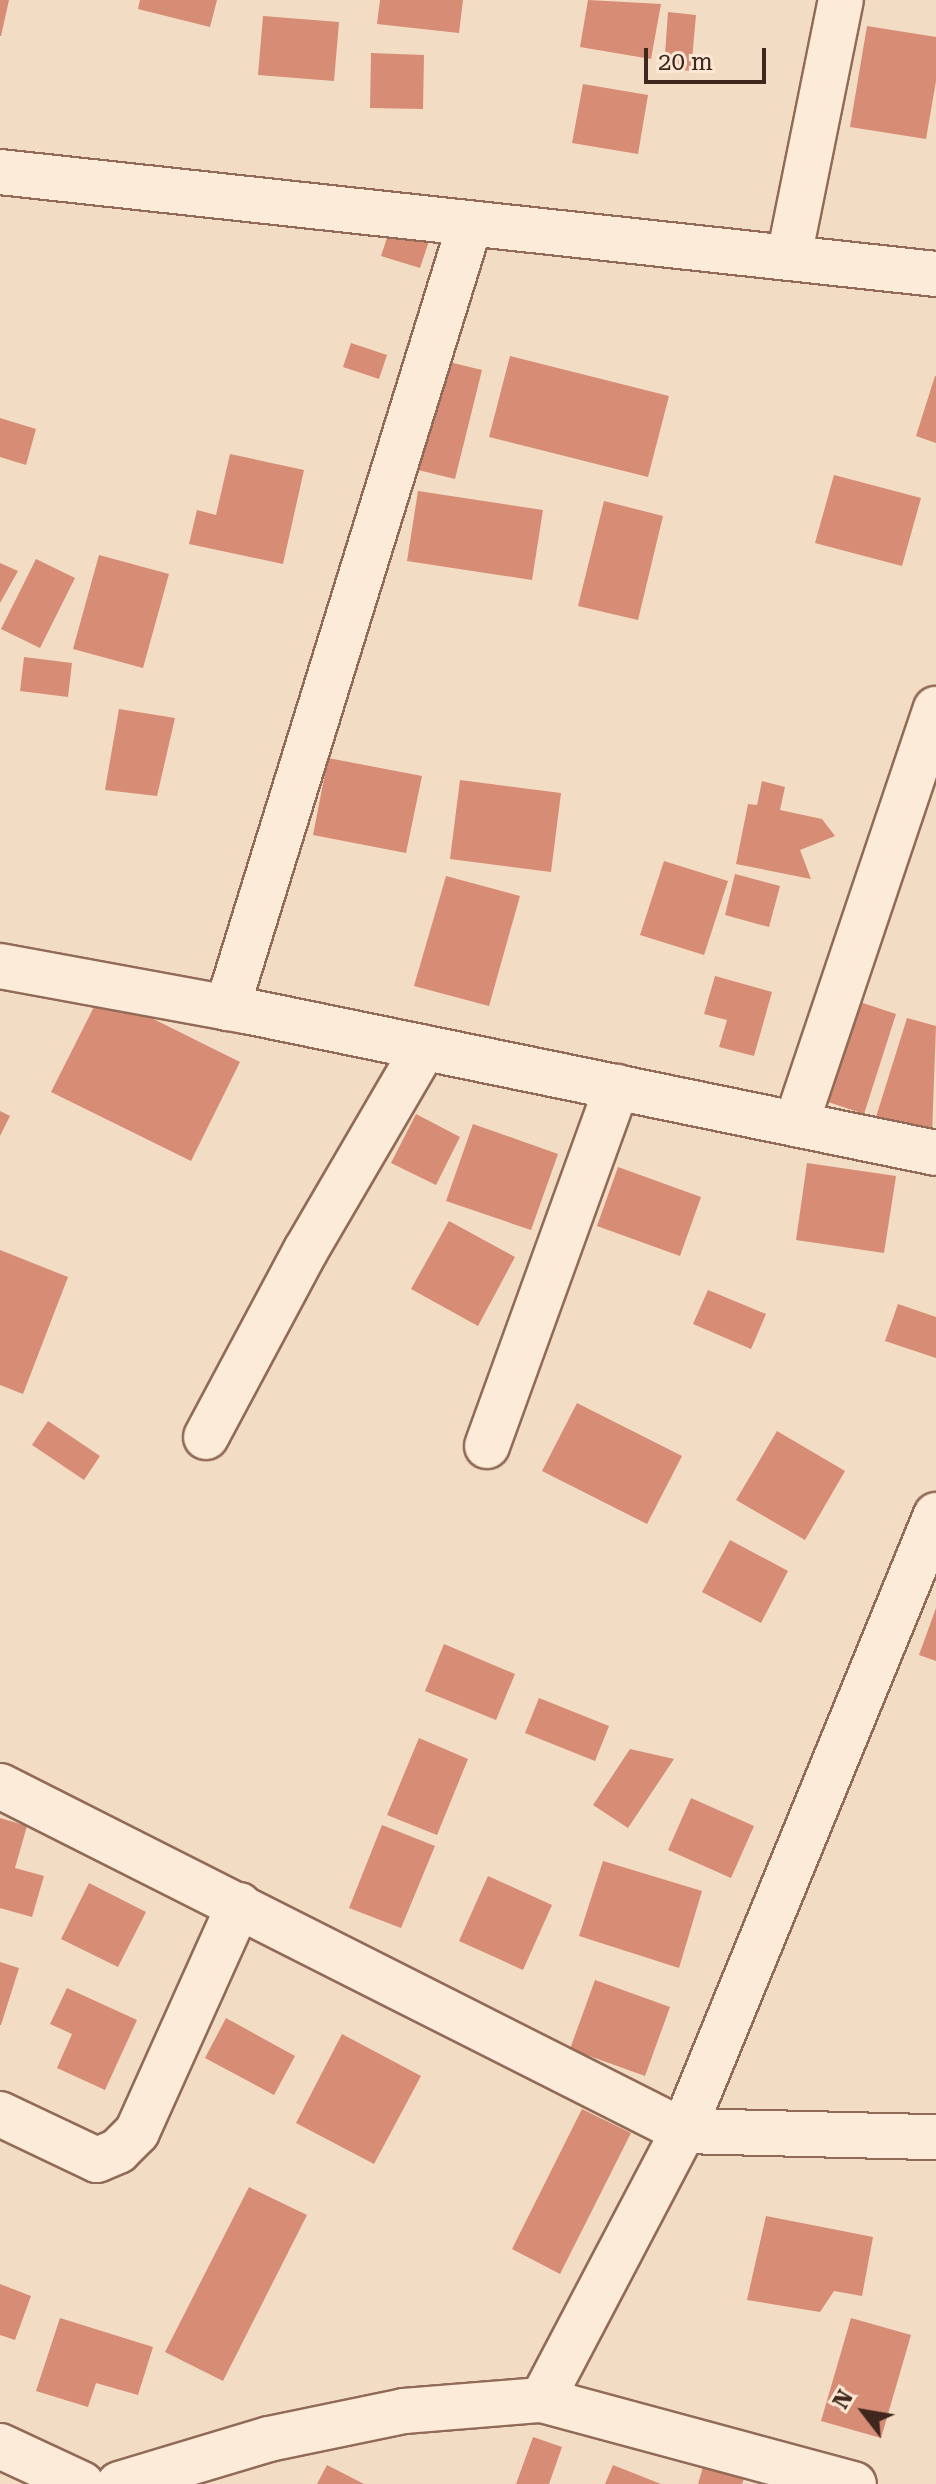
<!DOCTYPE html>
<html>
<head>
<meta charset="utf-8">
<style>
	body { margin:0 }
	#map { position:relative; width:936px; height:2484px; overflow:hidden; background:#f3dcc4; font-family:"Roboto Serif",serif }
	div>[style] { position:absolute }
	.building>* { inset:0; background:#d68c75 }
	.roads { filter:drop-shadow(2px 0 #916b57) drop-shadow(-2px 0 #916b57) drop-shadow(0 2px #916b57) drop-shadow(0 -2px #916b57) }
	.minor>* { height:44px; margin:-22px; padding:0 22px; transform-origin:22px; border-radius:22px; background:#fdebd9 }
	span { translate:-50% -50%; white-space:nowrap; text-align:center; line-height:1.15; -webkit-text-stroke:6px #fae8d5; paint-order:stroke }
	.north { position:absolute; left:824px; top:2372px; width:80px; height:80px; -webkit-text-stroke:6px #fae8d5; paint-order:stroke; rotate:301deg; font-size:22px; font-weight:700; line-height:32px; text-align:center; color:#3f271d }
	.north::after { content:''; display:block; margin:auto; width:28px; height:36px; background:#3f271d; clip-path:polygon(50% 0,100% 100%,50% 72%,0 100%) }
	.scale { position:absolute; left:644px; top:48px; width:122px; height:36px; box-sizing:border-box; border:4px solid #3f271d; border-top:0; padding-left:10px; font-size:24px; line-height:28px; white-space:nowrap; color:#3f271d; -webkit-text-stroke:6px #fae8d5; paint-order:stroke }
</style>
</head>
<body>
<div id="map">
	<div class="building">
		<div style="clip-path:polygon(0 0,9px 0,1px 36px,0 36px)"></div>
		<div style="clip-path:polygon(140px 0,217px 0,210px 27px,138px 9px)"></div>
		<div style="clip-path:polygon(380px 0,463px 0,459px 33px,377px 24px)"></div>
		<div style="clip-path:polygon(588px 0,661px 4px,651px 59px,580px 47px)"></div>
		<div style="clip-path:polygon(668px 12px,696px 15px,691px 71px,664px 68px)"></div>
		<div style="clip-path:polygon(263px 16px,339px 22px,334px 81px,258px 75px)"></div>
		<div style="clip-path:polygon(867px 26px,936px 37px,936px 81px,926px 139px,850px 127px)"></div>
		<div style="clip-path:polygon(371px 53px,424px 55px,423px 109px,370px 108px)"></div>
		<div style="clip-path:polygon(583px 84px,648px 95px,638px 154px,572px 143px)"></div>
		<div style="clip-path:polygon(396px 210px,435px 223px,420px 268px,381px 256px)"></div>
		<div style="clip-path:polygon(351px 343px,387px 355px,379px 379px,343px 367px)"></div>
		<div style="clip-path:polygon(510px 356px,669px 396px,648px 477px,489px 437px)"></div>
		<div style="clip-path:polygon(445px 361px,482px 370px,455px 479px,418px 470px)"></div>
		<div style="clip-path:polygon(935px 376px,936px 376px,936px 443px,916px 436px)"></div>
		<div style="clip-path:polygon(0 418px,36px 429px,26px 465px,0 457px)"></div>
		<div style="clip-path:polygon(230px 454px,304px 470px,283px 564px,189px 544px,197px 510px,216px 515px)"></div>
		<div style="clip-path:polygon(834px 475px,921px 498px,902px 566px,815px 543px)"></div>
		<div style="clip-path:polygon(418px 491px,543px 510px,532px 580px,407px 561px)"></div>
		<div style="clip-path:polygon(604px 501px,663px 516px,638px 620px,578px 606px)"></div>
		<div style="clip-path:polygon(99px 555px,169px 574px,143px 668px,73px 649px)"></div>
		<div style="clip-path:polygon(36px 559px,75px 578px,40px 648px,1px 629px)"></div>
		<div style="clip-path:polygon(0 563px,18px 571px,0 603px)"></div>
		<div style="clip-path:polygon(24px 657px,72px 663px,68px 697px,20px 691px)"></div>
		<div style="clip-path:polygon(119px 709px,175px 718px,157px 796px,105px 790px)"></div>
		<div style="clip-path:polygon(328px 758px,422px 776px,406px 853px,313px 835px)"></div>
		<div style="clip-path:polygon(460px 780px,561px 793px,551px 872px,450px 859px)"></div>
		<div style="clip-path:polygon(762px 781px,785px 787px,780px 810px,822px 819px,835px 836px,800px 850px,811px 879px,736px 864px,748px 804px,757px 805px)"></div>
		<div style="clip-path:polygon(664px 861px,728px 881px,704px 955px,640px 935px)"></div>
		<div style="clip-path:polygon(735px 874px,780px 886px,769px 927px,725px 915px)"></div>
		<div style="clip-path:polygon(446px 876px,520px 896px,489px 1006px,414px 986px)"></div>
		<div style="clip-path:polygon(715px 976px,772px 992px,754px 1056px,719px 1047px,727px 1020px,704px 1014px)"></div>
		<div style="clip-path:polygon(101px 993px,240px 1062px,191px 1161px,51px 1092px)"></div>
		<div style="clip-path:polygon(854px 1000px,896px 1014px,864px 1114px,822px 1100px)"></div>
		<div style="clip-path:polygon(907px 1018px,936px 1026px,932px 1134px,876px 1117px)"></div>
		<div style="clip-path:polygon(0 1111px,10px 1116px,0 1136px)"></div>
		<div style="clip-path:polygon(416px 1114px,460px 1137px,436px 1185px,391px 1163px)"></div>
		<div style="clip-path:polygon(473px 1124px,558px 1154px,531px 1230px,446px 1201px)"></div>
		<div style="clip-path:polygon(807px 1163px,896px 1176px,884px 1253px,796px 1240px)"></div>
		<div style="clip-path:polygon(618px 1167px,701px 1197px,680px 1256px,597px 1226px)"></div>
		<div style="clip-path:polygon(449px 1221px,515px 1257px,478px 1326px,411px 1289px)"></div>
		<div style="clip-path:polygon(0 1250px,68px 1277px,23px 1394px,0 1385px)"></div>
		<div style="clip-path:polygon(708px 1290px,766px 1314px,751px 1349px,693px 1324px)"></div>
		<div style="clip-path:polygon(898px 1304px,936px 1317px,936px 1358px,885px 1341px)"></div>
		<div style="clip-path:polygon(577px 1403px,682px 1456px,647px 1524px,542px 1471px)"></div>
		<div style="clip-path:polygon(48px 1421px,100px 1456px,84px 1480px,32px 1445px)"></div>
		<div style="clip-path:polygon(777px 1431px,845px 1471px,805px 1540px,736px 1500px)"></div>
		<div style="clip-path:polygon(730px 1540px,788px 1571px,761px 1623px,702px 1592px)"></div>
		<div style="clip-path:polygon(936px 1608px,936px 1661px,919px 1655px)"></div>
		<div style="clip-path:polygon(444px 1644px,515px 1674px,496px 1720px,425px 1691px)"></div>
		<div style="clip-path:polygon(539px 1698px,609px 1726px,595px 1761px,525px 1733px)"></div>
		<div style="clip-path:polygon(419px 1738px,468px 1759px,437px 1835px,387px 1815px)"></div>
		<div style="clip-path:polygon(630px 1749px,674px 1759px,628px 1828px,593px 1805px)"></div>
		<div style="clip-path:polygon(691px 1798px,754px 1826px,731px 1878px,668px 1850px)"></div>
		<div style="clip-path:polygon(0 1818px,27px 1826px,15px 1868px,44px 1876px,32px 1917px,0 1908px)"></div>
		<div style="clip-path:polygon(382px 1825px,435px 1846px,401px 1928px,349px 1908px)"></div>
		<div style="clip-path:polygon(603px 1861px,702px 1891px,679px 1968px,579px 1936px)"></div>
		<div style="clip-path:polygon(488px 1876px,552px 1905px,523px 1970px,459px 1941px)"></div>
		<div style="clip-path:polygon(89px 1883px,146px 1912px,118px 1967px,61px 1939px)"></div>
		<div style="clip-path:polygon(0 1962px,19px 1968px,1px 2025px,0 2025px)"></div>
		<div style="clip-path:polygon(595px 1980px,670px 2007px,645px 2076px,570px 2049px)"></div>
		<div style="clip-path:polygon(67px 1988px,137px 2020px,105px 2090px,57px 2068px,72px 2034px,50px 2024px)"></div>
		<div style="clip-path:polygon(226px 2018px,295px 2056px,274px 2095px,205px 2058px)"></div>
		<div style="clip-path:polygon(342px 2034px,421px 2076px,374px 2164px,296px 2123px)"></div>
		<div style="clip-path:polygon(582px 2109px,631px 2133px,560px 2274px,512px 2249px)"></div>
		<div style="clip-path:polygon(249px 2187px,307px 2215px,223px 2381px,165px 2352px)"></div>
		<div style="clip-path:polygon(766px 2216px,873px 2237px,862px 2296px,834px 2291px,820px 2312px,747px 2300px)"></div>
		<div style="clip-path:polygon(0 2284px,31px 2296px,15px 2340px,0 2335px)"></div>
		<div style="clip-path:polygon(60px 2318px,153px 2347px,138px 2395px,96px 2383px,88px 2407px,36px 2391px)"></div>
		<div style="clip-path:polygon(851px 2318px,911px 2335px,881px 2438px,821px 2421px)"></div>
		<div style="clip-path:polygon(533px 2437px,562px 2447px,549px 2484px,516px 2484px)"></div>
		<div style="clip-path:polygon(327px 2465px,364px 2484px,317px 2484px)"></div>
		<div style="clip-path:polygon(613px 2465px,661px 2484px,605px 2484px)"></div>
		<div style="clip-path:polygon(703px 2467px,744px 2479px,742px 2484px,698px 2484px)"></div>
	</div>
	<div class="roads">
		<div class="minor">
			<div style="left:0;top:172px;width:942px;rotate:6.22deg"></div>
			<div style="left:789px;top:257px;width:262px;rotate:-78.6deg"></div>
			<div style="left:0;top:966px;width:250px;rotate:10.4deg"></div>
			<div style="left:246px;top:1011px;width:704px;rotate:11.63deg"></div>
			<div style="left:227px;top:1008px;width:818px;rotate:-72.78deg"></div>
			<div style="left:796px;top:1124px;width:438px;rotate:-71.4deg"></div>
			<div style="left:206px;top:1437px;width:212px;rotate:-61.9deg"></div>
			<div style="left:306px;top:1250px;width:234px;rotate:-59.7deg"></div>
			<div style="left:487px;top:1446px;width:382px;rotate:-70.1deg"></div>
			<div style="left:0;top:1786px;width:765px;rotate:26.8deg"></div>
			<div style="left:683px;top:2131px;width:253px;rotate:1.4deg"></div>
			<div style="left:0;top:2114px;width:107px;rotate:25.4deg"></div>
			<div style="left:97px;top:2160px;width:23px;rotate:-23deg"></div>
			<div style="left:118px;top:2151px;width:27px;rotate:-45deg"></div>
			<div style="left:137px;top:2132px;width:249px;rotate:-65.8deg"></div>
			<div style="left:542px;top:2400px;width:304px;rotate:-62.3deg"></div>
			<div style="left:683px;top:2131px;width:666px;rotate:-67.67deg"></div>
			<div style="left:0;top:2446px;width:90px;rotate:24.9deg"></div>
			<div style="left:119px;top:2484px;width:157px;rotate:-16.7deg"></div>
			<div style="left:269px;top:2439px;width:138px;rotate:-11.7deg"></div>
			<div style="left:404px;top:2411px;width:138px;rotate:-4.6deg"></div>
			<div style="left:542px;top:2400px;width:323px;rotate:15.1deg"></div>
		</div>
	</div>
	<div class="north">N</div>
	<div class="scale">20 m</div>
</div>
</body>
</html>
